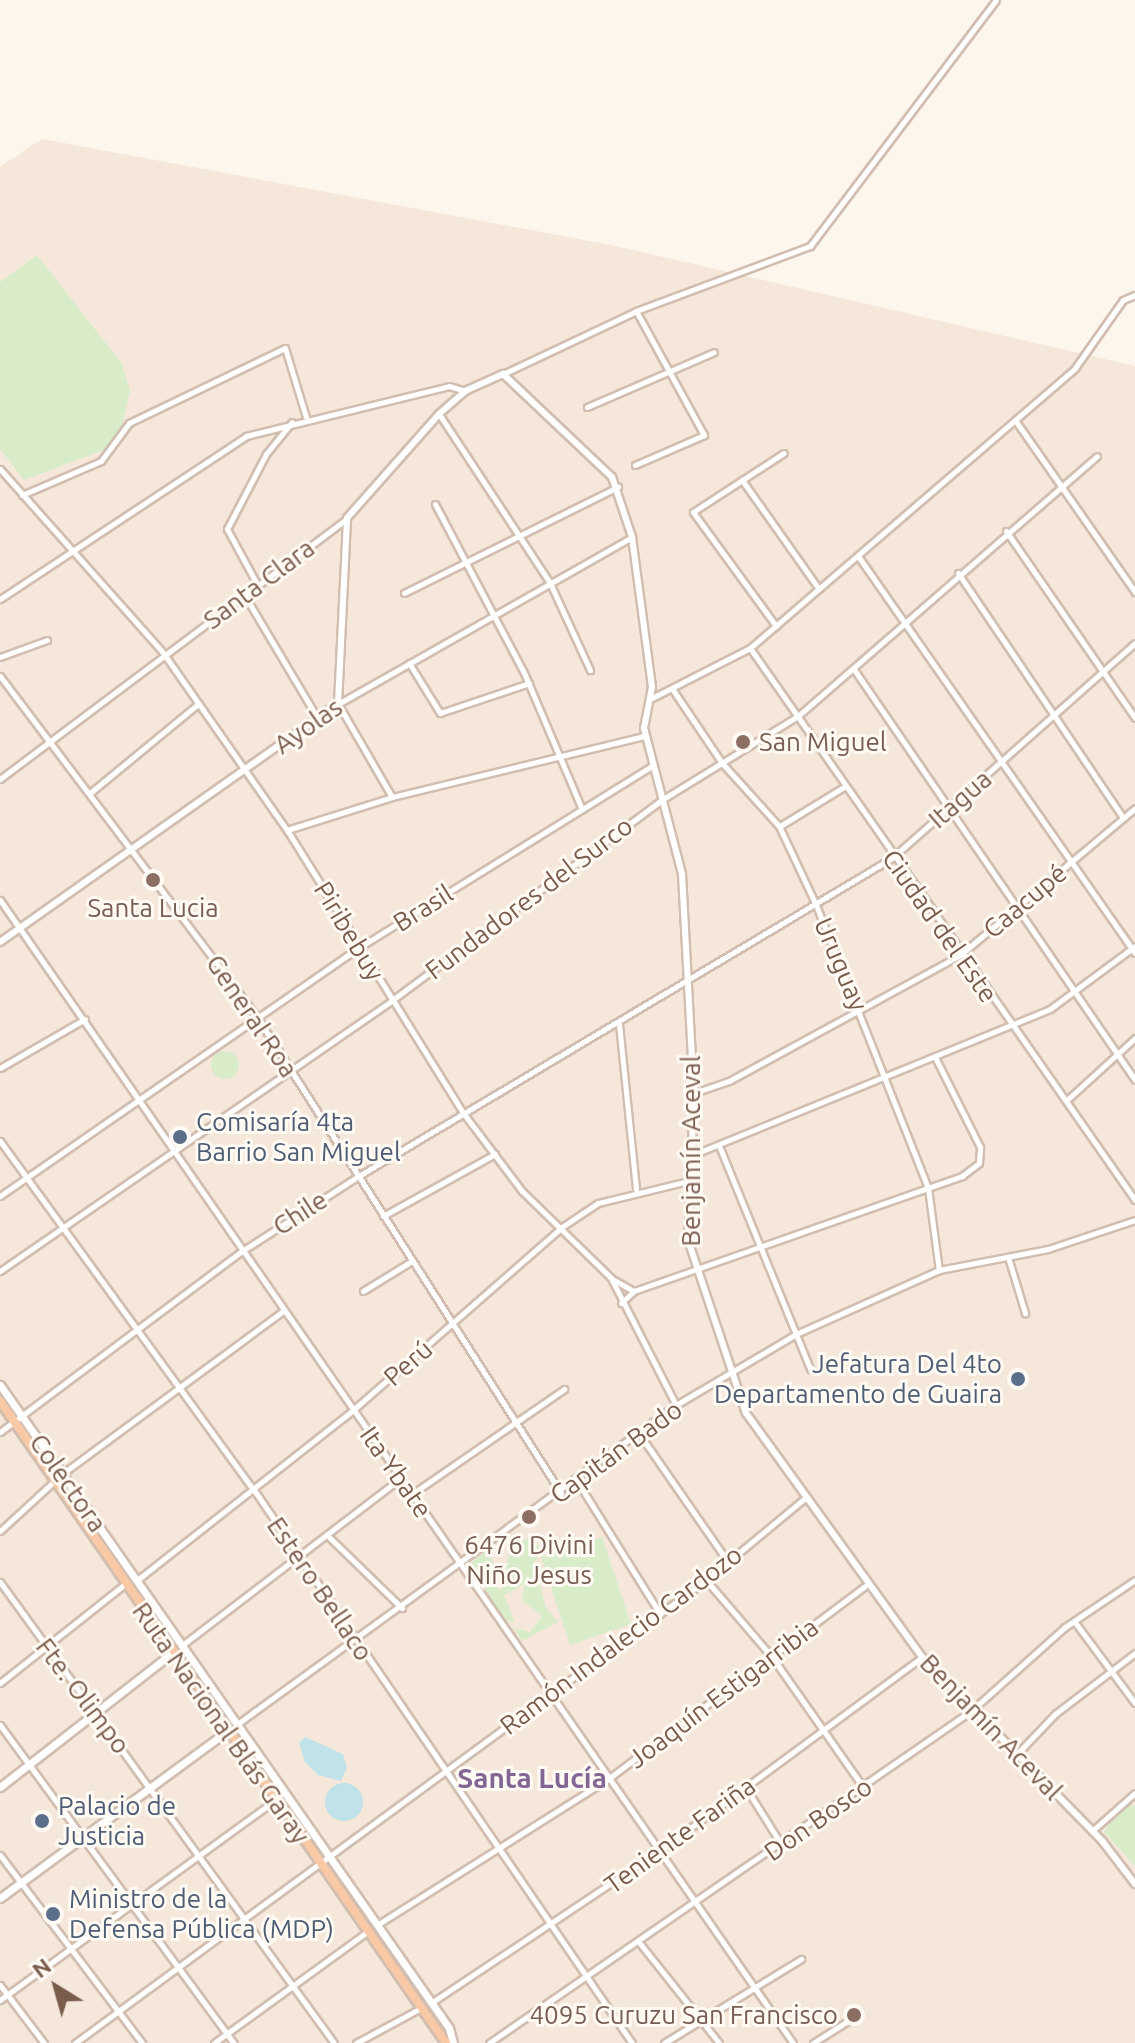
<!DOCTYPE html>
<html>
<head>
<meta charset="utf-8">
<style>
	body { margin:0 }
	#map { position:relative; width:1135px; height:2043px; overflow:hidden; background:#fdf6ec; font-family:Ubuntu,sans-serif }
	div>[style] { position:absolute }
	.residential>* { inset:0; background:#f5e8da }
	.green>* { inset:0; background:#d8ecc9 }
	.round { border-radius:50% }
	.water>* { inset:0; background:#bfe3e8 }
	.roads { filter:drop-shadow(2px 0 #d1beb0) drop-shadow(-2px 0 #d1beb0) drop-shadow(0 2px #d1beb0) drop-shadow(0 -2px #d1beb0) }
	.minor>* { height:5px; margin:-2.5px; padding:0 2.5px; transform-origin:2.5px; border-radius:2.5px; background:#fff }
	.tertiary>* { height:6px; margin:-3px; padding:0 3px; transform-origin:3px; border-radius:3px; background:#fff }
	.secondary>* { height:7px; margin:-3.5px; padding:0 3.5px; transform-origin:3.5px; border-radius:3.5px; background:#fff }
	.trunk>* { height:8px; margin:-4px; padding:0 4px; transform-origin:4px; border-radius:4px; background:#f9c8a4 }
	.dots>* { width:22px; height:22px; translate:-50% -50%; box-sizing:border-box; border:4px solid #fffaf3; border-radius:50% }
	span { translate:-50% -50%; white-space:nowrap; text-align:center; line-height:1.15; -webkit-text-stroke:6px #fffaf3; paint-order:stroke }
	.street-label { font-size:26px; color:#7a5c4d }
	.education-label { font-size:26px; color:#785e54 }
	.left { translate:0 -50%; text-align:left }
	.right { translate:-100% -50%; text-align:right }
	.service-label { font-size:26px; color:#4e5e75 }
	.neighbourhood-label { font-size:28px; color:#846695; font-weight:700 }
	.north { position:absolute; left:16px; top:1947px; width:80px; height:80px; -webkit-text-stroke:6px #fffaf3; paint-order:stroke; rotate:323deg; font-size:22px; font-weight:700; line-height:32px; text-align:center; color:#7a5c4d }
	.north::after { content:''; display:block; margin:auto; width:28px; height:36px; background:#7a5c4d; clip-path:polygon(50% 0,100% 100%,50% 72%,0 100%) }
</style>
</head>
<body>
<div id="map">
	<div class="residential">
		<div style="clip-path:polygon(42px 139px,611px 245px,1135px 366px,1135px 2043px,0 2043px,0 167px)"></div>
	</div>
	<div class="green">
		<div style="clip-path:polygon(37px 255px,122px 364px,130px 391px,122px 425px,104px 450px,24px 480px,0 449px,0 282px)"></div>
		<div class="round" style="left:211px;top:1051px;width:28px;height:28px"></div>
		<div style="clip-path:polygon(602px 1537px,631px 1624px,570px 1645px,541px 1557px)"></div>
		<div style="clip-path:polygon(533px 1538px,543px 1553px,534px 1562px,546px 1608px,558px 1622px,522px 1641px,514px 1628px,530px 1632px,542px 1616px,522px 1600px,525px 1584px,504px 1595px,515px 1623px,501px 1619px,485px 1587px,463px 1570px,488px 1549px,494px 1565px,483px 1573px,501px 1591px,511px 1547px,524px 1555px,523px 1540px)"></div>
		<div style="clip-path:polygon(1124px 1803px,1135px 1806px,1135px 1866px,1104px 1832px)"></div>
	</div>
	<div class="water">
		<div style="clip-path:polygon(305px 1737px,343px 1754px,347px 1768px,341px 1781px,318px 1775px,305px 1762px,299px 1743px)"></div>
		<div class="round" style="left:325px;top:1783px;width:38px;height:38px"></div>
	</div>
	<div class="roads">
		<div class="minor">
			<div style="left:503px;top:374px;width:147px;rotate:-25.3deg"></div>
			<div style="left:636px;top:311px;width:186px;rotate:-20.5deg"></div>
			<div style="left:810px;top:246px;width:308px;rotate:-52.9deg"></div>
			<div style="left:587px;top:407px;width:138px;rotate:-23.4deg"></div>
			<div style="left:439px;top:414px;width:202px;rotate:56.7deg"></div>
			<div style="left:550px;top:583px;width:96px;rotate:65.3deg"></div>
			<div style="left:1015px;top:420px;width:210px;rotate:55.1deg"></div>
			<div style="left:635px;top:465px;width:75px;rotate:-23.5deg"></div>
			<div style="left:704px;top:435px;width:141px;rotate:-118.7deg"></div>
			<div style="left:0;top:469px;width:247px;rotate:48.4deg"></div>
			<div style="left:164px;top:654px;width:215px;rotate:55.1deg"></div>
			<div style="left:287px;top:830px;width:335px;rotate:58.1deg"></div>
			<div style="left:464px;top:1114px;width:96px;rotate:53deg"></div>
			<div style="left:522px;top:1191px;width:124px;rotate:44.3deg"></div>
			<div style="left:611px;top:1278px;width:143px;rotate:62.9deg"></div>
			<div style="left:742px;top:480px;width:133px;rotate:54.8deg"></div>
			<div style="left:22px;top:495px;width:86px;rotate:-23.3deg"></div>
			<div style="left:101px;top:461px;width:47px;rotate:-53.6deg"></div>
			<div style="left:129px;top:423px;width:173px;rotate:-25.7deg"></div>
			<div style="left:285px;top:348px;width:72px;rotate:73.1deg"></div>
			<div style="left:435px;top:504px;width:193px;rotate:62.2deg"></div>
			<div style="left:525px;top:675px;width:146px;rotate:67deg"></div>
			<div style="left:1006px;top:531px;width:227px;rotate:55.4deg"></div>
			<div style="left:858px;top:556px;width:484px;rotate:55.1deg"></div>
			<div style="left:958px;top:573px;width:295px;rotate:56deg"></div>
			<div style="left:258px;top:586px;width:65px;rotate:-118.5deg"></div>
			<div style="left:227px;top:529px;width:85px;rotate:-62.5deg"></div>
			<div style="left:266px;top:454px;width:41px;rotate:-50.9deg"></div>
			<div style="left:404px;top:593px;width:239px;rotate:-26.4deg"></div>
			<div style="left:245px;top:596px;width:143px;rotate:59.3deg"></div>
			<div style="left:0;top:599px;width:295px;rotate:-33.5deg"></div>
			<div style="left:246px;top:436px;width:209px;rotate:-13.8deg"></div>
			<div style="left:449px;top:386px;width:17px;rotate:17deg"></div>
			<div style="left:776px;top:626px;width:141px;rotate:-126.1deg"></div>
			<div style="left:693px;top:512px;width:108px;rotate:-33deg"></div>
			<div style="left:750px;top:648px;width:673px;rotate:55.11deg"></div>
			<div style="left:0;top:657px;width:50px;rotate:-19.9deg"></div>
			<div style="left:409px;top:663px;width:59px;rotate:58.2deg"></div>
			<div style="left:440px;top:713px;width:94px;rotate:-18.6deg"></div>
			<div style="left:853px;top:668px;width:499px;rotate:55.6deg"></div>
			<div style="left:0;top:676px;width:427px;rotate:53deg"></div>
			<div style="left:257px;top:1017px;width:565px;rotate:57.44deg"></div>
			<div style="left:673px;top:690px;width:88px;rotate:56.1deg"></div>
			<div style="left:722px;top:763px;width:85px;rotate:47.9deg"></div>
			<div style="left:779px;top:826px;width:87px;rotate:64.9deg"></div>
			<div style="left:816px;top:905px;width:304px;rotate:68.4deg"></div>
			<div style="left:928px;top:1188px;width:83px;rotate:82.4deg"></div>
			<div style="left:652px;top:698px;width:110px;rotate:-27deg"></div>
			<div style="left:750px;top:648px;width:429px;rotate:-40.7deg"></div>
			<div style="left:1075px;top:368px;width:83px;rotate:-54.8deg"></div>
			<div style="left:1123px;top:300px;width:13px;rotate:-23deg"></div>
			<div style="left:0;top:779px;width:434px;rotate:-36.9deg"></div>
			<div style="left:90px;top:793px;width:141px;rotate:-39.5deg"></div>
			<div style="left:392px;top:797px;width:108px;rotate:-120.1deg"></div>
			<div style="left:338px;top:704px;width:338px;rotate:-29.6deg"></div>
			<div style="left:780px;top:826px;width:75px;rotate:-31.4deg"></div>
			<div style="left:287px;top:830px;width:110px;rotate:-17.4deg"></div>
			<div style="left:392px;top:797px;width:260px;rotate:-13.6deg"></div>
			<div style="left:0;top:900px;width:1391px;rotate:55.25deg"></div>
			<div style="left:619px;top:1024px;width:166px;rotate:84.1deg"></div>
			<div style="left:0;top:1068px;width:98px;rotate:-30deg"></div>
			<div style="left:694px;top:1093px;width:37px;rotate:-19deg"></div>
			<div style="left:729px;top:1081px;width:263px;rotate:-28.6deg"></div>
			<div style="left:960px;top:955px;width:229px;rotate:-40deg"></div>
			<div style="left:1068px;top:1099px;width:91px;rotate:-42.3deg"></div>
			<div style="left:0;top:1141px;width:432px;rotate:54deg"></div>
			<div style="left:254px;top:1490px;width:670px;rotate:55.65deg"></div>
			<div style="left:720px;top:1148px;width:239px;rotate:67.8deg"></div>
			<div style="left:690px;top:1156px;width:389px;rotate:-22.2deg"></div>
			<div style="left:1050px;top:1009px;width:106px;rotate:-36.5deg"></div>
			<div style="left:0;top:1196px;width:438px;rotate:-34.7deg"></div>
			<div style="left:360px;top:947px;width:345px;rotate:-31.8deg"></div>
			<div style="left:383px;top:1216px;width:128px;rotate:-29deg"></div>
			<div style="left:1008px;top:1257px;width:59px;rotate:73.1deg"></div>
			<div style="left:0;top:1271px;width:475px;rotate:-34.6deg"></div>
			<div style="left:391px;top:1001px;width:339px;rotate:-36.6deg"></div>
			<div style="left:663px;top:799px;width:158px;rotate:-31.6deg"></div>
			<div style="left:798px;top:716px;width:396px;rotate:-41deg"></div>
			<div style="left:612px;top:1279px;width:25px;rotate:29deg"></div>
			<div style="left:634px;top:1291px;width:348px;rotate:-19.3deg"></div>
			<div style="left:962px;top:1176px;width:21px;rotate:-37deg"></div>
			<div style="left:979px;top:1163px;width:16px;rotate:-86deg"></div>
			<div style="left:980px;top:1147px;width:101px;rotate:-116.6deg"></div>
			<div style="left:363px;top:1291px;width:57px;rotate:-31.5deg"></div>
			<div style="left:621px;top:1303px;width:18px;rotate:-43deg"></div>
			<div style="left:0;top:1432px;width:302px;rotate:-36.8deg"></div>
			<div style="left:242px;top:1251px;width:137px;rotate:-32.8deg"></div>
			<div style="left:357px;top:1177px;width:623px;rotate:-30.81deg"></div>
			<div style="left:892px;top:858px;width:324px;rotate:-41.5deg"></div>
			<div style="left:640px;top:1435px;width:155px;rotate:55.3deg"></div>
			<div style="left:577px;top:1481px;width:157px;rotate:58deg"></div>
			<div style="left:412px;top:1494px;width:185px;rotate:-34.6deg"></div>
			<div style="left:0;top:1531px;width:84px;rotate:-42.6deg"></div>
			<div style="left:62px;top:1474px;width:273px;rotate:-36.4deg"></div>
			<div style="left:329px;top:1537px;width:102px;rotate:44.2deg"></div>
			<div style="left:706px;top:1580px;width:101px;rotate:49.4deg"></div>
			<div style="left:772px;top:1657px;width:159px;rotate:55deg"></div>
			<div style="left:136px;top:1581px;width:276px;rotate:-38.2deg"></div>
			<div style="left:353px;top:1410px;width:278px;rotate:-41.2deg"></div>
			<div style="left:562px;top:1227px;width:43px;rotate:-33.7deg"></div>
			<div style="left:598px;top:1203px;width:93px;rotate:-13.7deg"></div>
			<div style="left:0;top:1582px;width:569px;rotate:54.08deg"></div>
			<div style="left:1074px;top:1621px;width:102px;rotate:53.4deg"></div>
			<div style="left:181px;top:1646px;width:277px;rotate:-37.4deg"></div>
			<div style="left:0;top:1683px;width:159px;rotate:-38.4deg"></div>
			<div style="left:0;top:1725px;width:395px;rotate:53.7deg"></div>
			<div style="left:236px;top:1725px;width:544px;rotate:-36.03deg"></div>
			<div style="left:676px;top:1405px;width:139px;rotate:-30.6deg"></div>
			<div style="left:796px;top:1334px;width:157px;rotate:-24.1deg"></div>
			<div style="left:939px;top:1270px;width:111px;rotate:-10.9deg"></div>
			<div style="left:1048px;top:1249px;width:92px;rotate:-18.4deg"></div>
			<div style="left:1016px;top:1755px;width:57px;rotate:-46.4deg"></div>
			<div style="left:1055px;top:1714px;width:101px;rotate:-37.3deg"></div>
			<div style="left:746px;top:1788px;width:66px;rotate:58deg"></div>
			<div style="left:1092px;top:1831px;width:57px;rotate:-41.5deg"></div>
			<div style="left:0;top:1855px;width:236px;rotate:52.9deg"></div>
			<div style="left:377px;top:1925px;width:273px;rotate:-32.3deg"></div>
			<div style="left:608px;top:1779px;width:321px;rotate:-36.9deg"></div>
			<div style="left:638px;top:1941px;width:130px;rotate:51.5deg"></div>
			<div style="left:0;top:1985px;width:73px;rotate:52.8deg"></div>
			<div style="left:0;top:2000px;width:340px;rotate:-36deg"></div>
			<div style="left:431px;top:2003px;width:274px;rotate:-33.7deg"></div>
			<div style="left:659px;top:1851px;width:327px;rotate:-36.4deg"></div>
			<div style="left:75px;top:2043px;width:783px;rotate:-36.27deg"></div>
			<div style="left:706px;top:1580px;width:129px;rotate:-39.6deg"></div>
			<div style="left:214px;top:2043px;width:189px;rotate:-36deg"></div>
			<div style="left:356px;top:2043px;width:74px;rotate:-28.3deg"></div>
			<div style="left:489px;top:2043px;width:585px;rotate:-34.56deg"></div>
			<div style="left:971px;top:1711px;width:126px;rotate:-41.8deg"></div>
			<div style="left:1065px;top:1627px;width:84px;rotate:-33.9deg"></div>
			<div style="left:664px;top:2043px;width:161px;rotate:-31.5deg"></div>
			<div style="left:813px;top:2043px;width:41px;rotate:-32.2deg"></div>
		</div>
		<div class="tertiary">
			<div style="left:0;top:942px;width:413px;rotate:-35.2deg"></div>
			<div style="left:338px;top:704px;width:186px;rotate:-87.2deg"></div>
			<div style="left:347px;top:518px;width:139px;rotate:-48.5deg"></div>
			<div style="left:439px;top:414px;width:35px;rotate:-41deg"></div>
			<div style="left:465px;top:391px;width:42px;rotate:-24.1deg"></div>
			<div style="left:503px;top:374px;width:150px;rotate:43.4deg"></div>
			<div style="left:612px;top:477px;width:63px;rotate:71.6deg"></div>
			<div style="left:632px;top:537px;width:151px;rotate:82.4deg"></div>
			<div style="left:652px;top:687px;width:42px;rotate:101deg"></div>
			<div style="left:644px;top:728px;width:151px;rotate:75.4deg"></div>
			<div style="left:682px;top:874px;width:219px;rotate:86.9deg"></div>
			<div style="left:694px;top:1093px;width:147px;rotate:92.3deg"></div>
			<div style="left:688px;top:1240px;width:182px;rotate:71.5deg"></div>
			<div style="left:746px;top:1413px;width:301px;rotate:54.2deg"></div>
			<div style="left:922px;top:1657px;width:259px;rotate:45.6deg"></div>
			<div style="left:1103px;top:1842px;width:53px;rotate:52.7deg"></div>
		</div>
		<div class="secondary">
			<div style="left:0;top:1385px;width:784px;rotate:55.07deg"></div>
			<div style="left:449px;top:2028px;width:16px;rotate:75deg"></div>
			<div style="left:0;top:1787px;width:218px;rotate:-37.9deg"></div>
			<div style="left:0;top:1898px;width:285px;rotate:-36.3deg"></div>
		</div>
		<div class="trunk">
			<div style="left:0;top:1401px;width:782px;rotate:55.21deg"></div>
		</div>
	</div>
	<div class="dots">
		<div style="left:743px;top:742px;background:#8d6e63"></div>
		<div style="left:153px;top:880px;background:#8d6e63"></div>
		<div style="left:180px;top:1137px;background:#5c6f8a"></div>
		<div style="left:1018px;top:1379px;background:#5c6f8a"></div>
		<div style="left:529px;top:1517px;background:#8d6e63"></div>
		<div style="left:42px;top:1821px;background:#5c6f8a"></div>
		<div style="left:53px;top:1914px;background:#5c6f8a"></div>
		<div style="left:854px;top:2015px;background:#8d6e63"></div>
	</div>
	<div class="street-label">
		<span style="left:259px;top:584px;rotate:-37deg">Santa Clara</span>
		<span style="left:308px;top:726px;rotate:-35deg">Ayolas</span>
		<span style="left:960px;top:799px;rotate:-41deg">Itagua</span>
		<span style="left:529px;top:898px;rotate:-37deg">Fundadores del Surco</span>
		<span style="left:1025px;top:901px;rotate:-40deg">Caacupé</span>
		<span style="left:423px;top:908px;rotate:-32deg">Brasil</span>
		<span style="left:940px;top:926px;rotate:55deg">Ciudad del Este</span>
		<span style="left:349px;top:931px;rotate:59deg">Piribebuy</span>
		<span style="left:841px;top:964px;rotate:67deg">Uruguay</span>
		<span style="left:252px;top:1016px;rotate:56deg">General Roa</span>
		<span style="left:691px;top:1151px;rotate:-90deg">Benjamín Aceval</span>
		<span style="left:300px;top:1213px;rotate:-33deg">Chile</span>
		<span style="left:408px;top:1363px;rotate:-41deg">Perú</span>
		<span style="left:616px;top:1452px;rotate:-36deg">Capitán Bado</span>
		<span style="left:396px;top:1472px;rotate:55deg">Ita Ybate</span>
		<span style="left:68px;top:1483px;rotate:55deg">Colectora</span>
		<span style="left:320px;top:1589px;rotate:56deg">Estero Bellaco</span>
		<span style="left:621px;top:1640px;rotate:-37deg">Ramón Indalecio Cardozo</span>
		<span style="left:723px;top:1693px;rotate:-37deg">Joaquín Estigarribia</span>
		<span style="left:83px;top:1696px;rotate:53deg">Fte. Olimpo</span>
		<span style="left:221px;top:1723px;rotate:55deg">Ruta Nacional Blás Garay</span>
		<span style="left:991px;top:1727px;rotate:46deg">Benjamín Aceval</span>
		<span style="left:818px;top:1819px;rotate:-35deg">Don Bosco</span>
		<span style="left:680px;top:1835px;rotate:-36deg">Teniente Fariña</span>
	</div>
	<div class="education-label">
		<span class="left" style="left:759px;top:742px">San Miguel</span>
		<span style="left:153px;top:908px">Santa Lucia</span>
		<span style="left:529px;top:1560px">6476 Divini<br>Niño Jesus</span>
		<span class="right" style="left:838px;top:2015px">4095 Curuzu San Francisco</span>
	</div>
	<div class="service-label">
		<span class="left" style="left:196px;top:1137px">Comisaría 4ta<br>Barrio San Miguel</span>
		<span class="right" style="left:1002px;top:1379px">Jefatura Del 4to<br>Departamento de Guaira</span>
		<span class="left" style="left:58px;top:1821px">Palacio de<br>Justicia</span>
		<span class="left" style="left:69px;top:1914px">Ministro de la<br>Defensa Pública (MDP)</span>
	</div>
	<div class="neighbourhood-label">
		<span style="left:532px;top:1778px">Santa Lucía</span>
	</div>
	<div class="north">N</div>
</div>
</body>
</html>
